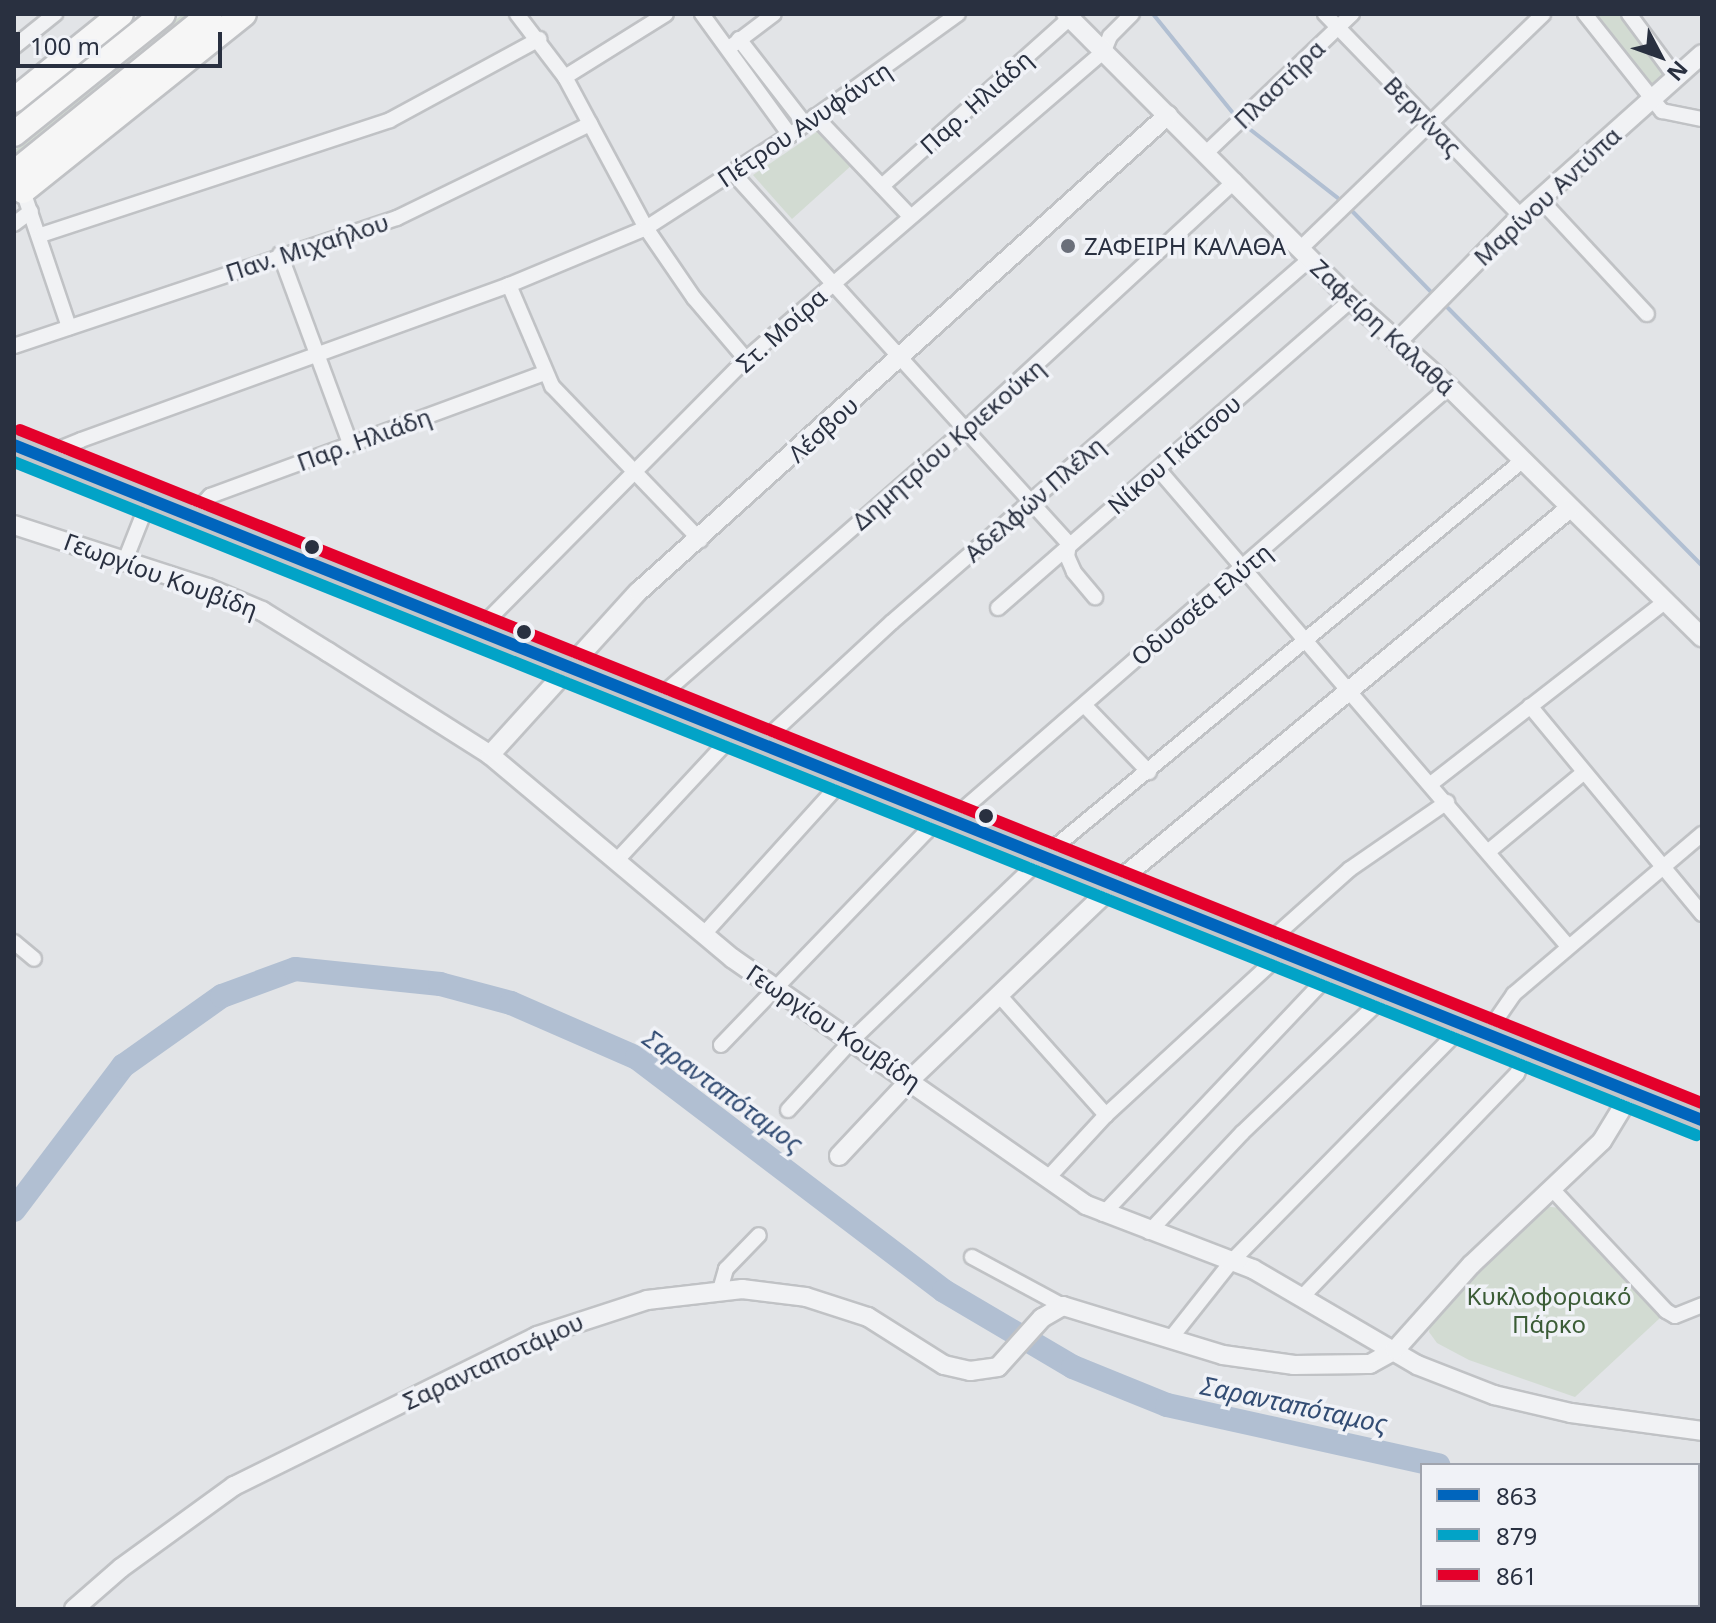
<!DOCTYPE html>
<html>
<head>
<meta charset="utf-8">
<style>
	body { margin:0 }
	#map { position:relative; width:1716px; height:1623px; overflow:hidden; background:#e2e4e7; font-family:"Noto Sans",sans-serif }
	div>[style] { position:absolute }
	.green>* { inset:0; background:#d2dbd2 }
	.stream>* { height:4px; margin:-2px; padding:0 2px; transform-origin:2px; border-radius:2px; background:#b1bfd2 }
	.river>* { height:24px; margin:-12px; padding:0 12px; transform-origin:12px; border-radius:12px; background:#b1bfd2 }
	.roads { filter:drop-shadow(2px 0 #c0c2c5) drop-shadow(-2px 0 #c0c2c5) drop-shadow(0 2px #c0c2c5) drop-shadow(0 -2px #c0c2c5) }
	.minor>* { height:14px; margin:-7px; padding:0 7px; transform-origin:7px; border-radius:7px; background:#f1f2f4 }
	.tertiary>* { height:18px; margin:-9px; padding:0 9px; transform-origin:9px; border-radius:9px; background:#f1f2f4 }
	.secondary>* { height:20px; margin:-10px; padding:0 10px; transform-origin:10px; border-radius:10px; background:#c3c5c9 }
	.trunk>* { height:24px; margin:-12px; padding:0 12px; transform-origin:12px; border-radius:12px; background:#f6f6f6 }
	.bus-1>* { height:12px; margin:-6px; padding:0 6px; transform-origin:6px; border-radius:6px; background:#0065bd }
	.bus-2>* { height:12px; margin:-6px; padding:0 6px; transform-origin:6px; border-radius:6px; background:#02a3c7 }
	.bus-3>* { height:12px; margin:-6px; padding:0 6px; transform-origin:6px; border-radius:6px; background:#e4002b }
	.dots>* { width:22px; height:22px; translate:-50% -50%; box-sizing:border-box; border:4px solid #f0f2f7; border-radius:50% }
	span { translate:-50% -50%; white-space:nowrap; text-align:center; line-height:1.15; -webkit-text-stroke:7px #f0f2f7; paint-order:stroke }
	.street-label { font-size:24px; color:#293040 }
	.poi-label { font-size:24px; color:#293040 }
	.left { translate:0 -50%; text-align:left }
	.park-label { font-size:24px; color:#3b5c36 }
	.water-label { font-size:26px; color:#334d74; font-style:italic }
	.frame { position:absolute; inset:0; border:16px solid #293040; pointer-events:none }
	.legend { position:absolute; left:1420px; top:1463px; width:280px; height:144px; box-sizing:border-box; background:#f0f2f7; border:2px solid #a0a4ae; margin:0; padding:10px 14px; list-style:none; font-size:24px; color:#293040 }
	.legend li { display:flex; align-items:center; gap:16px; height:40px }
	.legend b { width:40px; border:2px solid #a0a4ae }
	.north { position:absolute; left:1620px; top:16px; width:80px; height:80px; -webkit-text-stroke:6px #f0f2f7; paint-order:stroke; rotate:131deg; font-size:22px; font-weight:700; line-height:32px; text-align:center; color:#293040 }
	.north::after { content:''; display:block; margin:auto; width:28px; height:36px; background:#293040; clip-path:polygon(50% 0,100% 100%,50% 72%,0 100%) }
	.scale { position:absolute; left:16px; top:32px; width:206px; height:36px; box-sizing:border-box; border:4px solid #293040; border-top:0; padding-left:10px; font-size:24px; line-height:28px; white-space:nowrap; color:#293040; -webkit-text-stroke:6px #f0f2f7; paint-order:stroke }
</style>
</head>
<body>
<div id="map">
	<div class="green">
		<div style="clip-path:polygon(183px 14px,190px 14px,14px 157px,14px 151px)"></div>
		<div style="clip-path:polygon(1595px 14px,1621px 14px,1671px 70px,1646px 92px)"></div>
		<div style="clip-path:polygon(821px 129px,852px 165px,792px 219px,753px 175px)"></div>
		<div style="clip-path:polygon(1543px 1206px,1560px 1208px,1660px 1318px,1575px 1397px,1469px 1360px,1437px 1343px,1429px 1332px,1432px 1315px)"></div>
	</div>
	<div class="stream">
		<div style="left:1153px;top:14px;width:126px;rotate:51.1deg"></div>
		<div style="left:1247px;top:127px;width:115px;rotate:38deg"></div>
		<div style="left:1353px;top:212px;width:113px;rotate:45.7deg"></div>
		<div style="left:1448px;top:308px;width:362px;rotate:45.4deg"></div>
	</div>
	<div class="river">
		<div style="left:14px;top:1210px;width:181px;rotate:-52.9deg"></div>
		<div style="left:123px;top:1066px;width:121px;rotate:-35.3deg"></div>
		<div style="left:222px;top:996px;width:78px;rotate:-20.3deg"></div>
		<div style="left:295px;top:969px;width:146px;rotate:5.9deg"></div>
		<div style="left:440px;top:984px;width:73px;rotate:15deg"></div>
		<div style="left:511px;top:1003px;width:137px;rotate:23.6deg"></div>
		<div style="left:637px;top:1058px;width:385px;rotate:37.2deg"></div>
		<div style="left:944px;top:1291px;width:150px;rotate:30.5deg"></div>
		<div style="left:1073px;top:1367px;width:101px;rotate:22deg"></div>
		<div style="left:1167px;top:1405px;width:278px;rotate:12.5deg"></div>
		<div style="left:1698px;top:1539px;width:4px;rotate:27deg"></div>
	</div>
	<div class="roads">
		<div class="minor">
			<div style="left:517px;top:14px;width:79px;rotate:52.7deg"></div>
			<div style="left:565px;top:77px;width:171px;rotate:61.8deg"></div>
			<div style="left:646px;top:228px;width:85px;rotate:55.6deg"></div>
			<div style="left:694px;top:298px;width:80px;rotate:49.6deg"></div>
			<div style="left:702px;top:14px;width:150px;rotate:54deg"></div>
			<div style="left:1325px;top:14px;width:281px;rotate:45.9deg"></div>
			<div style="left:1585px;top:14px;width:124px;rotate:51.6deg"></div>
			<div style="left:1662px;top:111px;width:41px;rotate:11.3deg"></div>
			<div style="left:1629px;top:14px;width:77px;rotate:53.4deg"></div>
			<div style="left:739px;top:39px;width:108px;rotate:52.2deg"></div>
			<div style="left:733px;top:45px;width:51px;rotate:-37.1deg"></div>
			<div style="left:14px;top:47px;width:53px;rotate:-38.8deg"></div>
			<div style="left:565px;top:77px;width:119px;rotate:-32deg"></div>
			<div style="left:815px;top:116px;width:138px;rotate:46.5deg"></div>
			<div style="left:1205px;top:154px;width:203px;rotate:-43.6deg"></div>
			<div style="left:733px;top:173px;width:501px;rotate:47.83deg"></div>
			<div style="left:1069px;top:544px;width:12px;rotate:99deg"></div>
			<div style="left:1067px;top:556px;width:17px;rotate:66deg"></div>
			<div style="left:1074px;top:572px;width:33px;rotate:50deg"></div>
			<div style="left:882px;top:186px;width:252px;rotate:-41.8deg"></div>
			<div style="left:23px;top:191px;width:144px;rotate:71.3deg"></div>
			<div style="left:1540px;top:199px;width:157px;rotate:47.1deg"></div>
			<div style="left:14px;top:224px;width:21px;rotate:-37deg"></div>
			<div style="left:41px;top:235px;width:367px;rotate:-18.2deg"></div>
			<div style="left:390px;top:120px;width:170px;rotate:-28.5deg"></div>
			<div style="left:1300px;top:249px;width:338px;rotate:-44deg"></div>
			<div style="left:280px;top:254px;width:202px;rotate:69.7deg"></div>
			<div style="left:509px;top:285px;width:110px;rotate:66.9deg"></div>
			<div style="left:552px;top:386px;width:214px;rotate:46.1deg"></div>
			<div style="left:14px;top:346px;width:404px;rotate:-18.5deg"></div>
			<div style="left:397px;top:218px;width:215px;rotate:-26deg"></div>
			<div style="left:56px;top:462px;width:17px;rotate:-62deg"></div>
			<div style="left:64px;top:447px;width:18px;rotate:-22deg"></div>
			<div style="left:81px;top:440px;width:455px;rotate:-19.9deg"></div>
			<div style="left:509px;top:285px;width:148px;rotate:-22.6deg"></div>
			<div style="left:646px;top:228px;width:171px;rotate:-32.9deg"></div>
			<div style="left:790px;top:135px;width:207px;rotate:-35.8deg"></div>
			<div style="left:1158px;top:469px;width:628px;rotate:49.33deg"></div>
			<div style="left:191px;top:516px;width:28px;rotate:-46deg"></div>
			<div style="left:210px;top:496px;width:356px;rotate:-20.2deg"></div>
			<div style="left:126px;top:558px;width:62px;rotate:-68.4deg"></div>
			<div style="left:998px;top:608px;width:468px;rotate:-41.1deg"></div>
			<div style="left:478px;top:630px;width:381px;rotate:-45.3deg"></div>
			<div style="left:746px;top:359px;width:472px;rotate:-40.7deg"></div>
			<div style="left:1104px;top:51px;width:16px;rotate:-68deg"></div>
			<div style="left:1110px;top:36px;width:31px;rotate:-45deg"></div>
			<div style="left:655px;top:701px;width:413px;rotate:-41.2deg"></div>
			<div style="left:966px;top:429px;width:366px;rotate:-42.7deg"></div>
			<div style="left:1085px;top:706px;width:92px;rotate:45.9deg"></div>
			<div style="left:1530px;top:706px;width:270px;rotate:50.4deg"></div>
			<div style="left:766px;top:746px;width:12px;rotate:-70deg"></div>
			<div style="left:770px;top:735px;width:166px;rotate:-42.8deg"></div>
			<div style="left:892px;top:622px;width:554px;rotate:-40.97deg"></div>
			<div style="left:1432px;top:783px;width:296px;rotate:-37.9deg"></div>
			<div style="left:952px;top:819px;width:659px;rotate:-41deg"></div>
			<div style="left:1489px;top:851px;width:122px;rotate:-39.7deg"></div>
			<div style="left:618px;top:859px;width:172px;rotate:-47.1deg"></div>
			<div style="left:704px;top:934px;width:209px;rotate:-47.9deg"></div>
			<div style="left:14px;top:942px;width:26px;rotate:40deg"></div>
			<div style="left:1265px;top:945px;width:114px;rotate:-41.8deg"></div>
			<div style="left:1350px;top:869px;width:118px;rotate:-34.6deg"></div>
			<div style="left:999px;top:995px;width:161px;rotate:48.3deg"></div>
			<div style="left:1487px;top:1033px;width:47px;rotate:-55.3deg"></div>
			<div style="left:1514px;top:994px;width:247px;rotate:-40.4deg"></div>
			<div style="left:721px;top:1045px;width:296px;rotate:-46.1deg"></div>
			<div style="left:926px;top:832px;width:19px;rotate:-78deg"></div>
			<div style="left:788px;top:1110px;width:96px;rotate:-47.5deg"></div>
			<div style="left:853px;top:1039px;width:265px;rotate:-43.8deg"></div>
			<div style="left:1044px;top:856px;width:620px;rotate:-39.57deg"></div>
			<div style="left:1047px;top:1179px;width:87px;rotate:-47.3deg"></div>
			<div style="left:1106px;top:1115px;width:241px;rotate:-42.6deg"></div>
			<div style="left:1552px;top:1189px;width:167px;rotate:46.9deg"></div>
			<div style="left:1666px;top:1311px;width:10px;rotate:29deg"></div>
			<div style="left:1675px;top:1316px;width:29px;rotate:-22deg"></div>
			<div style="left:1103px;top:1214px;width:333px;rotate:-46.6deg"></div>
			<div style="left:1149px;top:1232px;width:136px;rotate:-46.8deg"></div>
			<div style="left:1242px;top:1133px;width:202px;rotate:-43.8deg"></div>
			<div style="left:972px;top:1257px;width:103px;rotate:28.3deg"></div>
			<div style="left:720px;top:1290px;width:22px;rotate:-74deg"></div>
			<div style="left:726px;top:1269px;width:47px;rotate:-45.9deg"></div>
			<div style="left:1303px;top:1296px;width:308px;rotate:-46.1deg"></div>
			<div style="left:1517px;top:1074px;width:29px;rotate:-68deg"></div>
			<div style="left:1171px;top:1338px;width:98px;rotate:-51.6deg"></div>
			<div style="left:1232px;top:1261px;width:313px;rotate:-45.5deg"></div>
			<div style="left:1451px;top:1038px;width:19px;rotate:-62deg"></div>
		</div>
		<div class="tertiary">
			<div style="left:1066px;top:14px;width:404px;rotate:45.1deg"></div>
			<div style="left:1351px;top:300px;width:131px;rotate:41.6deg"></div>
			<div style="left:1449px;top:387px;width:356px;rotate:44.7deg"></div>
			<div style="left:1397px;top:342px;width:177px;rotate:-45.5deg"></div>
			<div style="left:1521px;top:216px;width:243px;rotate:-41.8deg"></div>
			<div style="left:14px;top:525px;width:204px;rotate:18deg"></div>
			<div style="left:208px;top:588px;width:59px;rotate:23.1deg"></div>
			<div style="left:262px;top:611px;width:78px;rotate:31.8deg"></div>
			<div style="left:328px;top:652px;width:192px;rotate:32.4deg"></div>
			<div style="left:490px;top:755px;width:316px;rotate:40deg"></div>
			<div style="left:732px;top:958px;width:432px;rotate:34.9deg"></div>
			<div style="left:1086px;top:1205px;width:179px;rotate:21deg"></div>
			<div style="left:1253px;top:1269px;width:190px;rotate:30.3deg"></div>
			<div style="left:1417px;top:1365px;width:83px;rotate:21.3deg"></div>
			<div style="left:1494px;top:1395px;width:79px;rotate:13.2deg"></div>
			<div style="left:1571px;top:1413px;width:132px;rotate:7.8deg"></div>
			<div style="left:490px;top:755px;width:220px;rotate:-47.8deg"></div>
			<div style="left:638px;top:592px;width:713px;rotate:-41.99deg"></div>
			<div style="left:839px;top:1156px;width:105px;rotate:-46.9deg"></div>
			<div style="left:911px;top:1079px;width:282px;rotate:-43.7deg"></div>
			<div style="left:1115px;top:884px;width:590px;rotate:-39.57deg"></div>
			<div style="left:74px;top:1609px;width:62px;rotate:-41.1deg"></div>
			<div style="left:121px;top:1568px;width:140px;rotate:-36deg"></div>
			<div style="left:234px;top:1486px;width:338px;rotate:-26.3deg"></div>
			<div style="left:537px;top:1336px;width:116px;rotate:-18.1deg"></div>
			<div style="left:647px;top:1300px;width:96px;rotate:-6.6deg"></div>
			<div style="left:742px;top:1289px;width:64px;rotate:7.1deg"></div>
			<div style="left:806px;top:1297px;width:65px;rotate:17.9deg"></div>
			<div style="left:868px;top:1317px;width:90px;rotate:32.3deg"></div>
			<div style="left:944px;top:1365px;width:27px;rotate:13deg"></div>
			<div style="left:970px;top:1371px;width:28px;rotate:-8deg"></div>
			<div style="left:998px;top:1367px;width:66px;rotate:-48.1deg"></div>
			<div style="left:1042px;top:1318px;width:24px;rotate:-30deg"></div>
			<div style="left:1063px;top:1306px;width:167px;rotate:17deg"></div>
			<div style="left:1223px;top:1355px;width:72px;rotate:8deg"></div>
			<div style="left:1294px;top:1365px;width:76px;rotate:-0.8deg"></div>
			<div style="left:1370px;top:1364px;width:29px;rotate:-29deg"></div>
			<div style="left:1395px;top:1350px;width:114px;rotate:-48.2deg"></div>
			<div style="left:1471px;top:1265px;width:180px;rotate:-43.4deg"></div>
			<div style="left:1602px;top:1141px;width:60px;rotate:-58.7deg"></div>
		</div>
		<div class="secondary">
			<div style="left:14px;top:445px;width:1818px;rotate:21.8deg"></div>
		</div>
		<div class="trunk">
			<div style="left:14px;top:100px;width:137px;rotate:-38.8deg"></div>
			<div style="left:14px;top:134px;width:191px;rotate:-38.8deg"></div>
			<div style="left:14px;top:173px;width:252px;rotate:-39deg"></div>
			<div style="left:23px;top:191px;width:283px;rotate:-38.7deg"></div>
		</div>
	</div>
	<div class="bus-1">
		<div style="left:14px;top:445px;width:1818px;rotate:21.8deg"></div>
	</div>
	<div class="bus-2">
		<div style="left:14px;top:462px;width:1812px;rotate:21.81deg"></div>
	</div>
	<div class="bus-3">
		<div style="left:20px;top:430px;width:1812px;rotate:21.81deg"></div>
	</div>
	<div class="dots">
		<div style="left:1068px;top:246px;background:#6a6f7a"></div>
		<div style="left:312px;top:547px;background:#293040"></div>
		<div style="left:524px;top:632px;background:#293040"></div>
		<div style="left:986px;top:816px;background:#293040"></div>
	</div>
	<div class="street-label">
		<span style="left:1279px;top:84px;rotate:-44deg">Πλαστήρα</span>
		<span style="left:976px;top:102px;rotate:-42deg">Παρ. Ηλιάδη</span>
		<span style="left:1423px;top:116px;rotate:46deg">Βεργίνας</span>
		<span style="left:804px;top:124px;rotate:-34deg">Πέτρου Ανυφάντη</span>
		<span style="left:1547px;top:196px;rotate:-43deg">Μαρίνου Αντύπα</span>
		<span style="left:307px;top:247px;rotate:-18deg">Παν. Μιχαήλου</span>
		<span style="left:1383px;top:327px;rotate:43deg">Ζαφείρη Καλαθά</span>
		<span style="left:781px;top:330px;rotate:-42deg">Στ. Μοίρα</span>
		<span style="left:823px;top:429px;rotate:-42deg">Λέσβου</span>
		<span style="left:364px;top:439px;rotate:-20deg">Παρ. Ηλιάδη</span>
		<span style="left:948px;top:444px;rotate:-41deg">Δημητρίου Κριεκούκη</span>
		<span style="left:1174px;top:454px;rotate:-41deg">Νίκου Γκάτσου</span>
		<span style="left:1034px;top:499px;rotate:-41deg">Αδελφών Πλέλη</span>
		<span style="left:161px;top:575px;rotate:20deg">Γεωργίου Κουβίδη</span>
		<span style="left:1201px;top:604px;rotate:-40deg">Οδυσσέα Ελύτη</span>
		<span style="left:834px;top:1027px;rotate:34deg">Γεωργίου Κουβίδη</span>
		<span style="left:493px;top:1361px;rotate:-25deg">Σαρανταποτάμου</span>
	</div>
	<div class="poi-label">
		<span class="left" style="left:1084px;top:246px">ΖΑΦΕΙΡΗ ΚΑΛΑΘΑ</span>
	</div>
	<div class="park-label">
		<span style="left:1549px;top:1310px">Κυκλοφοριακό<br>Πάρκο</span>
	</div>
	<div class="water-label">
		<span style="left:723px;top:1091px;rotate:36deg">Σαρανταπόταμος</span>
		<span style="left:1294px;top:1405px;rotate:12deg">Σαρανταπόταμος</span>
	</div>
	<div class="frame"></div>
	<ul class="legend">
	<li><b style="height:10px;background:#0065bd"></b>863</li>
	<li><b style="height:10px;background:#02a3c7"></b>879</li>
	<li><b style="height:10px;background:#e4002b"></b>861</li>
	</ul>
	<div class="north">N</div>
	<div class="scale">100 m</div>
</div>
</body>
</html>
